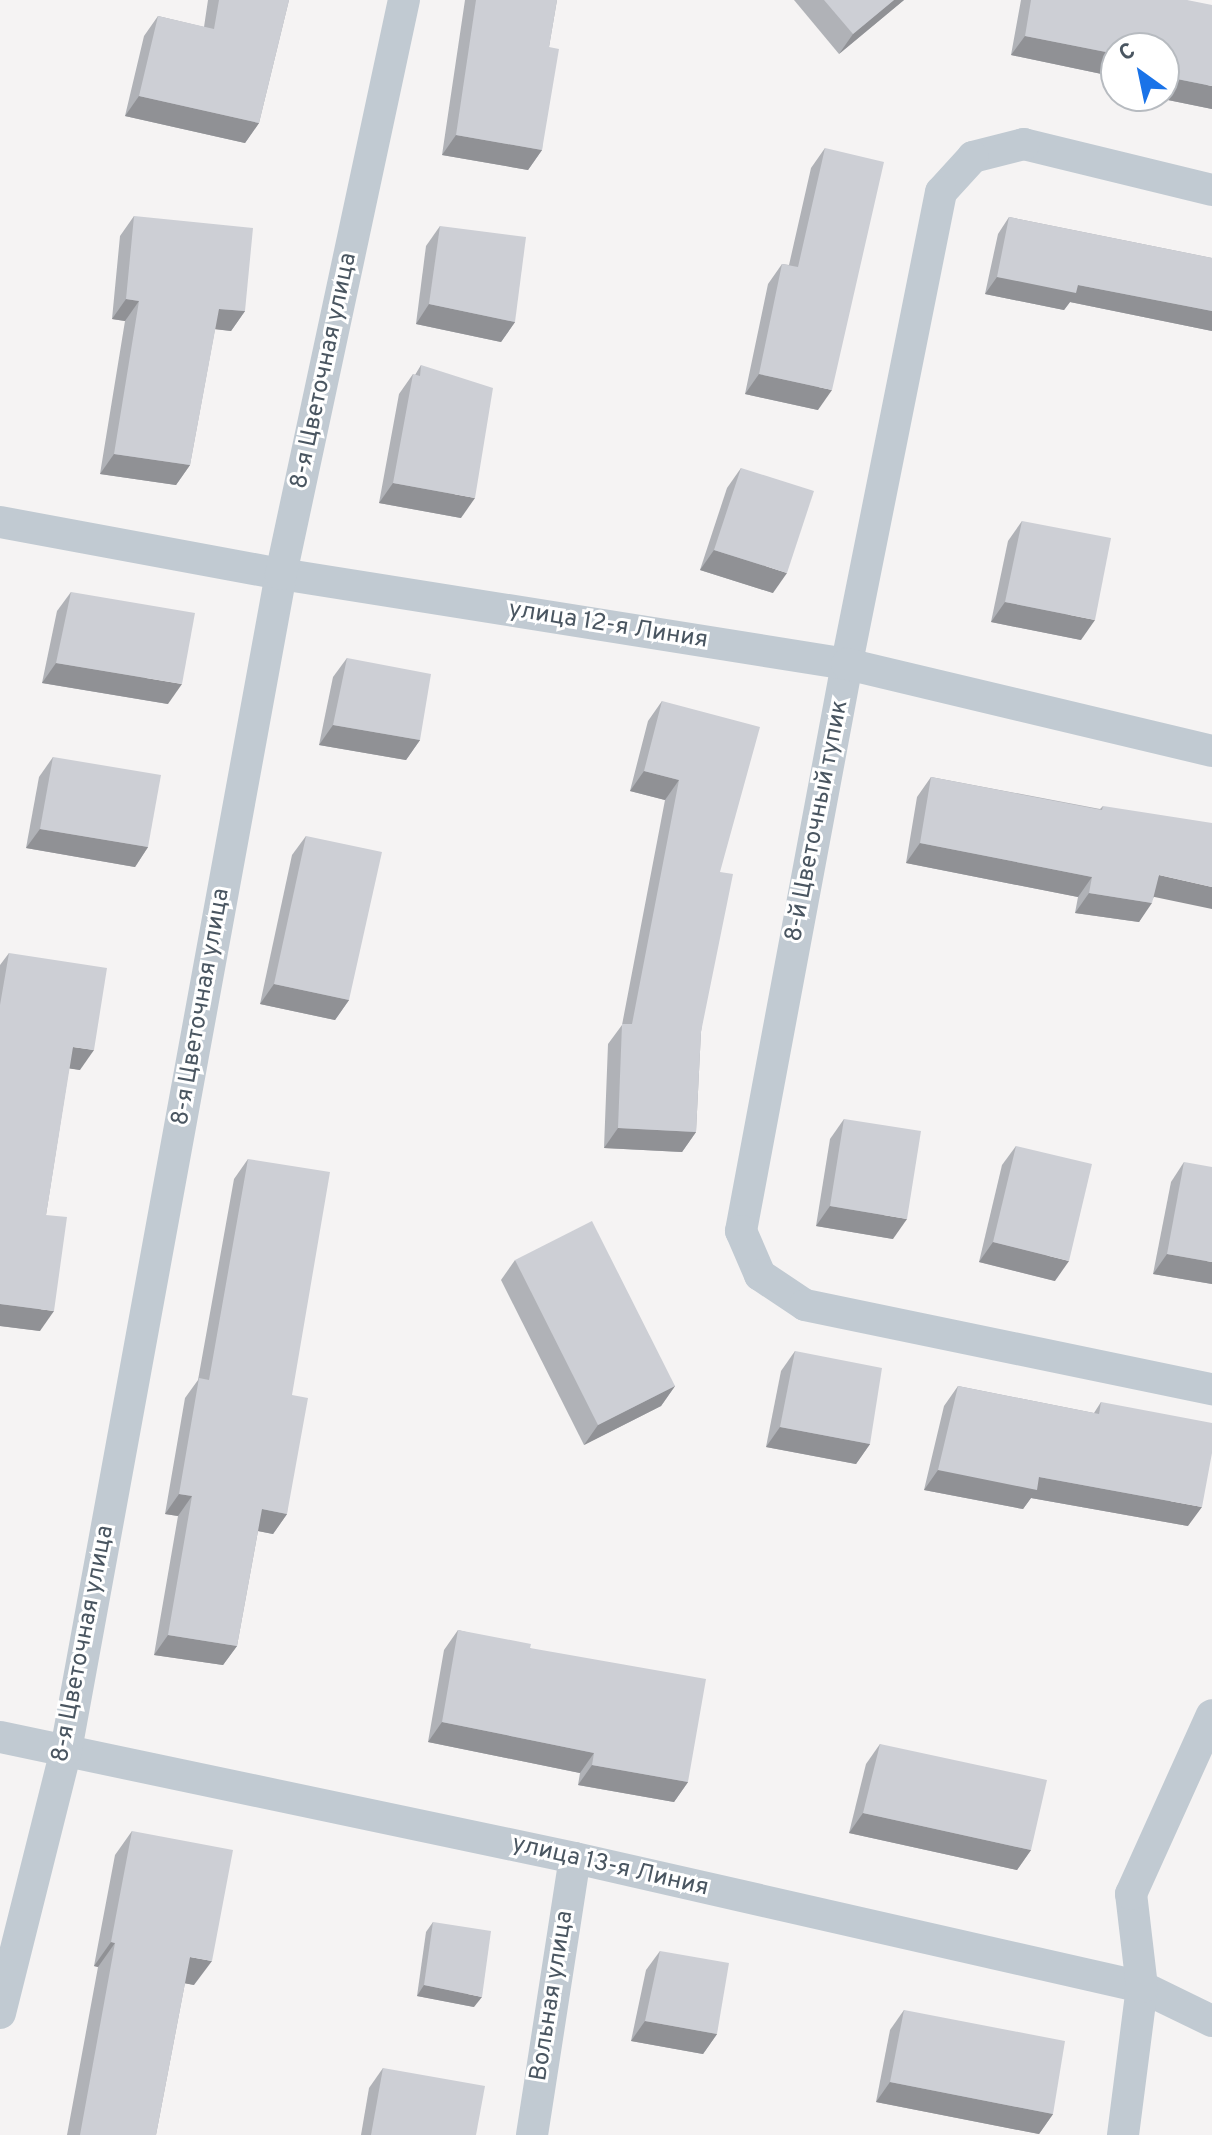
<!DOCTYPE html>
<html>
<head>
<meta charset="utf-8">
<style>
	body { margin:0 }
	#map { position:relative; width:1212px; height:2135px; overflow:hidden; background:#f5f3f3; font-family:Overpass,sans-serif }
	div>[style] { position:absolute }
	.service>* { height:32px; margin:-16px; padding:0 16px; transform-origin:16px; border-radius:16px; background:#c1cad2 }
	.wall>* { inset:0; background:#b0b2b7 }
	.shaded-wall>* { inset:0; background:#909195 }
	.building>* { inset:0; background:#cdcfd5 }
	span { translate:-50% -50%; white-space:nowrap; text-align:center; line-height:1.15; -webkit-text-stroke:6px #fff; paint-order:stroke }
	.street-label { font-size:24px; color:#4a5661 }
	.north { position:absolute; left:1100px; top:32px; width:80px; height:80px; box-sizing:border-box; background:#fff; border:2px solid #b7bbc0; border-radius:50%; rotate:327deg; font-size:22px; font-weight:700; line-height:32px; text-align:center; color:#4a5661 }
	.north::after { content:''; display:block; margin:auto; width:28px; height:36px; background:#1a73e8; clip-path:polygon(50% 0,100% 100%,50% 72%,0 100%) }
</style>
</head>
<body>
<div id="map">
	<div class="service">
		<div style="left:1212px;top:190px;width:194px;rotate:-166.3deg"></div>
		<div style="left:1024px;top:144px;width:53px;rotate:165.7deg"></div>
		<div style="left:973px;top:157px;width:47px;rotate:132.4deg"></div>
		<div style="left:941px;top:192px;width:481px;rotate:101.3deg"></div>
		<div style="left:847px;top:664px;width:577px;rotate:100.59deg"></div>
		<div style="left:741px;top:1231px;width:48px;rotate:66.6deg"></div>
		<div style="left:760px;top:1275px;width:54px;rotate:33.7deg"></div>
		<div style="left:805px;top:1305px;width:416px;rotate:11.7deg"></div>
		<div style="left:0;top:522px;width:286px;rotate:10.5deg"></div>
		<div style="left:281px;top:574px;width:573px;rotate:9.03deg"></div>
		<div style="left:847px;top:664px;width:375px;rotate:13.4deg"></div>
		<div style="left:0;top:1737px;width:588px;rotate:11.88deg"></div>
		<div style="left:575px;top:1858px;width:581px;rotate:12.82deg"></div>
		<div style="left:1142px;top:1987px;width:78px;rotate:25.9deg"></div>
		<div style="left:0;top:2013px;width:271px;rotate:-75.9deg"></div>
		<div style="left:66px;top:1750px;width:1195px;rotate:-79.64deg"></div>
		<div style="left:281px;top:574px;width:587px;rotate:-77.91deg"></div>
		<div style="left:532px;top:2135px;width:280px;rotate:-81.2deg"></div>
		<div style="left:1123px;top:2135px;width:149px;rotate:-82.7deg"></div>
		<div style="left:1142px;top:1987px;width:94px;rotate:-96.7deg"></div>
		<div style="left:1131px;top:1894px;width:196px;rotate:-65.7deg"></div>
	</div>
	<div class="wall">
		<div style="clip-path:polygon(208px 0,289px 0,259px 123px,245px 143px,125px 116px,144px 36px,158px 16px,204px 27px)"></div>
		<div style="clip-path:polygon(465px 0,557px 0,549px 47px,542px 150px,528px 170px,442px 155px)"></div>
		<div style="clip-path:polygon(794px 0,904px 0,839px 54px)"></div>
		<div style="clip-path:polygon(1021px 0,1187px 0,1212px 109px,1163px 99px,1165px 87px,1116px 48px,1116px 77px,1011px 55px)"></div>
		<div style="clip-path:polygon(825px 148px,818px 410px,745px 394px,768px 284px,782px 264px,789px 265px,811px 168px)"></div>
		<div style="clip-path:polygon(134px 216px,245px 311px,231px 331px,215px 329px,190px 465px,176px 485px,100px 474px,125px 321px,112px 319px,120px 236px)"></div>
		<div style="clip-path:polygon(1009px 217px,1212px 258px,1212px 331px,1070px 302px,1064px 310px,985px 294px,998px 234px)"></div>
		<div style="clip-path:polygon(440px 226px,515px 322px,501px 342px,416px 324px,426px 246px)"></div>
		<div style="clip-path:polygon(421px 365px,461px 518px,379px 503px,399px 394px,413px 374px,415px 375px)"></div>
		<div style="clip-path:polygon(741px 468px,773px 593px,700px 570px,727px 488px)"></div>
		<div style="clip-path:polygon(1022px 521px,1081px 640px,991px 622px,1008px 541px)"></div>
		<div style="clip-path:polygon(71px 592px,168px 704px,42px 683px,57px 611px)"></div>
		<div style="clip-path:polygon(347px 658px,420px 740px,406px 760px,319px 745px,333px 677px)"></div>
		<div style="clip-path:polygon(662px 701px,720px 872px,701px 1032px,696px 1132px,682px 1152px,604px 1148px,608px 1044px,622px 1025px,665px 800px,630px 791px,648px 721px)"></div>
		<div style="clip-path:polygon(53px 757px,148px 847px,135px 867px,26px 848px,39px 777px)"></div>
		<div style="clip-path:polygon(931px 777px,1100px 809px,1103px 806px,1154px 897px,1139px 922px,1075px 913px,1078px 897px,906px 863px,917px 797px)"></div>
		<div style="clip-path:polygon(306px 836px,349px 1000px,335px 1020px,260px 1004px,292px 855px)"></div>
		<div style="clip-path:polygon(9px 953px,80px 1070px,69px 1068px,46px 1215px,40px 1331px,0 1326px,0 965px)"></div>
		<div style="clip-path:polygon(844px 1119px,893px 1239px,816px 1226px,830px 1139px)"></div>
		<div style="clip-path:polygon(1016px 1146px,1055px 1281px,979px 1262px,1002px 1165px)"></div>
		<div style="clip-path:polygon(248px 1159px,292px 1395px,287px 1514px,273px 1534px,258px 1531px,237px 1646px,223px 1665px,154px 1655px,178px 1516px,165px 1514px,185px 1398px,198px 1380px,234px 1179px)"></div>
		<div style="clip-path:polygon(1184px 1162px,1212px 1284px,1153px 1274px,1171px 1182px)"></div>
		<div style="clip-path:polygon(515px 1260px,675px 1386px,661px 1406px,584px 1445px,501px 1280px)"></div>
		<div style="clip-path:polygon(795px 1351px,870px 1444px,856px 1464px,766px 1447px,781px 1371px)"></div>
		<div style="clip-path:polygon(958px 1386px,1094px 1413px,1101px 1402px,1188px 1526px,1031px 1498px,1023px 1509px,924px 1490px,944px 1406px)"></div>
		<div style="clip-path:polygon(458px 1630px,530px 1648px,688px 1782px,674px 1802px,578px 1785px,580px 1773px,428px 1742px,444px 1650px)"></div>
		<div style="clip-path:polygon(880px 1744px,1031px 1850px,1017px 1870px,849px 1833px,866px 1764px)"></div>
		<div style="clip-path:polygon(132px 1831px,194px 1985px,185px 1983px,156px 2135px,67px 2135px,98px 1967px,94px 1966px,115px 1855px)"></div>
		<div style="clip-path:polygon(433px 1922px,474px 2007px,417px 1996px,426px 1932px)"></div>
		<div style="clip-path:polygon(660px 1951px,717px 2034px,703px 2054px,631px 2041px,646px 1970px)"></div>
		<div style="clip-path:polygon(904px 2010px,1053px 2114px,1039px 2134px,876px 2102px,890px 2030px)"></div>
		<div style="clip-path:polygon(383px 2068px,476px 2135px,361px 2135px,369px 2088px)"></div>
	</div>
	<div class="shaded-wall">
		<div style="clip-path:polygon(894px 0,904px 0,839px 54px,853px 34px)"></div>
		<div style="clip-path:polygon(1025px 36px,1116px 54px,1116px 77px,1011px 55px)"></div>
		<div style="clip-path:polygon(1164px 64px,1179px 67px,1165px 87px,1164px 86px)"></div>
		<div style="clip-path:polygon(1177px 79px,1212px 86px,1212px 109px,1163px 99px)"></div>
		<div style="clip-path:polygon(139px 96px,259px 123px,245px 143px,125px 116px)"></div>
		<div style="clip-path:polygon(456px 135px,542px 150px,528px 170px,442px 155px)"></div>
		<div style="clip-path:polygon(997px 277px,1078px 285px,1212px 311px,1212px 331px,1070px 302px,1064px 310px,985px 294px)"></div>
		<div style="clip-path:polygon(126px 299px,139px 301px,125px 321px,112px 319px)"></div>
		<div style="clip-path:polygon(429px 304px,515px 322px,501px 342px,416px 324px)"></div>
		<div style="clip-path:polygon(219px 309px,245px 311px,231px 331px,205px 328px)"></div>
		<div style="clip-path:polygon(759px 374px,832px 390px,818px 410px,745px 394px)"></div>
		<div style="clip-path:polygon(114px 454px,190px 465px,176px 485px,100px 474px)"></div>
		<div style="clip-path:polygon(393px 483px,475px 498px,461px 518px,379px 503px)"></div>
		<div style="clip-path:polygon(714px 550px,787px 573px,773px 593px,700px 570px)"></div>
		<div style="clip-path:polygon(1005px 602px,1095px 620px,1081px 640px,991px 622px)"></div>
		<div style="clip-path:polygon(56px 663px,182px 684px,168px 704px,42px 683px)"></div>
		<div style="clip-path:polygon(333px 725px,420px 740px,406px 760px,319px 745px)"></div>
		<div style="clip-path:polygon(644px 771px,679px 780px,665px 800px,630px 791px)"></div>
		<div style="clip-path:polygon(40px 829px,148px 847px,135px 867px,26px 848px)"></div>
		<div style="clip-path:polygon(920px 843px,1092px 877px,1078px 897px,906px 863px)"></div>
		<div style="clip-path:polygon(1159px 875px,1212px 887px,1212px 909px,1145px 895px)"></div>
		<div style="clip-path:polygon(1089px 893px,1152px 903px,1139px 922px,1075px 913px)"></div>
		<div style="clip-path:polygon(274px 984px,349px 1000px,335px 1020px,260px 1004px)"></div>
		<div style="clip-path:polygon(73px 1047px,94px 1050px,80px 1070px,59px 1067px)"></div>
		<div style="clip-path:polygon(618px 1128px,696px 1132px,682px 1152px,604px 1148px)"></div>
		<div style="clip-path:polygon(830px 1206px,907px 1219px,893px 1239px,816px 1226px)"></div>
		<div style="clip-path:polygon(993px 1242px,1069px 1261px,1055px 1281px,979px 1262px)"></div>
		<div style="clip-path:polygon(1167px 1254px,1212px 1262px,1212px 1284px,1153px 1274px)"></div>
		<div style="clip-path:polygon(0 1304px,54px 1311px,40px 1331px,0 1326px)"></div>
		<div style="clip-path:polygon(675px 1386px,661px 1406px,584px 1445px,598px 1425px)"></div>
		<div style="clip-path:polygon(780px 1427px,870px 1444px,856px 1464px,766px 1447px)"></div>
		<div style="clip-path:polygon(938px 1470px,1039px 1477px,1202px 1507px,1188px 1526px,1031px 1498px,1023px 1509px,924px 1490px)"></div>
		<div style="clip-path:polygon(179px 1494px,192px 1496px,178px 1516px,165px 1514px)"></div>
		<div style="clip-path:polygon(262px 1509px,287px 1514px,273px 1534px,248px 1529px)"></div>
		<div style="clip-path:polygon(168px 1635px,237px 1646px,223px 1665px,154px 1655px)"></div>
		<div style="clip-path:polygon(442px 1722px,594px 1753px,580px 1773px,428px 1742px)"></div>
		<div style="clip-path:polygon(592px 1765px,688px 1782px,674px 1802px,578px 1785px)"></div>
		<div style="clip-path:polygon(863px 1813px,1031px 1850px,1017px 1870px,849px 1833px)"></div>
		<div style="clip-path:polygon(111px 1942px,115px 1943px,98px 1967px,94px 1966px)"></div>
		<div style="clip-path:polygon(190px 1957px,212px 1961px,194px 1985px,172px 1981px)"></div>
		<div style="clip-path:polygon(424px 1985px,482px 1997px,474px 2007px,417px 1996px)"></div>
		<div style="clip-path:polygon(645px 2021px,717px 2034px,703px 2054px,631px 2041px)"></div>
		<div style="clip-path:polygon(890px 2082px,1053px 2114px,1039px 2134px,876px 2102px)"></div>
	</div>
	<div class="building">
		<div style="clip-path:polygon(219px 0,289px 0,259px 123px,139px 96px,158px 16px,214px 29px)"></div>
		<div style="clip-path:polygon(476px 0,557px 0,549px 47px,559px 49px,542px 150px,456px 135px)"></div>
		<div style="clip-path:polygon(824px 0,894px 0,853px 34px)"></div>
		<div style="clip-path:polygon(1031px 0,1187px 0,1212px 5px,1212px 86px,1177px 79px,1179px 67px,1164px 64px,1164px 48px,1116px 48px,1116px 54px,1025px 36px)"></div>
		<div style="clip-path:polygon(825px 148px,884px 162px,832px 390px,759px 374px,782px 264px,798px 267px)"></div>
		<div style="clip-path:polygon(134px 216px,253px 228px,245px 311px,219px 309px,190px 465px,114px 454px,139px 301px,126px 299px)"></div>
		<div style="clip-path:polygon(1009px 217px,1212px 258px,1212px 311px,1078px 285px,1076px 293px,997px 277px)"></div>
		<div style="clip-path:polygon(440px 226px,526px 237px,515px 322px,429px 304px)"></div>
		<div style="clip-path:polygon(421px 365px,493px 388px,475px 498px,393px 483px,413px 374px,420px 376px)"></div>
		<div style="clip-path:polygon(741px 468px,814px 491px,787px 573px,714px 550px)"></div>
		<div style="clip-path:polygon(1022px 521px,1111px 538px,1095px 620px,1005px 602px)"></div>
		<div style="clip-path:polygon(71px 592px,195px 613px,182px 684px,56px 663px)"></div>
		<div style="clip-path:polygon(347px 658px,431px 674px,420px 740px,333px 725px)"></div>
		<div style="clip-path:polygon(662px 701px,760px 727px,720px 872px,733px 874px,701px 1032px,696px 1132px,618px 1128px,622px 1024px,632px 1024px,679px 780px,644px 771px)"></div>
		<div style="clip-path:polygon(53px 757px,161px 775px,148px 847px,40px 829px)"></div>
		<div style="clip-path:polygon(931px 777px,1102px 810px,1103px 806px,1212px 823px,1212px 887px,1159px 875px,1152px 903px,1089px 893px,1092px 877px,920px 843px)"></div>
		<div style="clip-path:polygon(306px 836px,382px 852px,349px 1000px,274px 984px)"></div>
		<div style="clip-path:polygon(9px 953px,107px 968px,94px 1050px,73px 1047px,46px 1215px,67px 1217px,54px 1311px,0 1304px,0 1005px)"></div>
		<div style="clip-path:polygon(844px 1119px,921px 1131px,907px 1219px,830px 1206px)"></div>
		<div style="clip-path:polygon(1016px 1146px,1092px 1164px,1069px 1261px,993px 1242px)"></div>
		<div style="clip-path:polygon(248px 1159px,330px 1172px,292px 1395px,308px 1398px,287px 1514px,262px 1509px,237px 1646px,168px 1635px,192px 1496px,179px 1494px,199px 1378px,209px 1380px)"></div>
		<div style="clip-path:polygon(1184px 1162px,1212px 1167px,1212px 1262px,1167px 1254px)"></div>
		<div style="clip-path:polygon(592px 1221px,675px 1386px,598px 1425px,515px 1260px)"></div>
		<div style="clip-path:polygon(795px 1351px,882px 1368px,870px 1444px,780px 1427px)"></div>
		<div style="clip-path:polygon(958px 1386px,1099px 1414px,1101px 1402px,1212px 1423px,1212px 1453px,1202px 1507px,1039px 1477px,1037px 1490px,938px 1470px)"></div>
		<div style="clip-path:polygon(458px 1630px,531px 1644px,530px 1648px,706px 1679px,688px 1782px,592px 1765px,594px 1753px,442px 1722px)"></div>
		<div style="clip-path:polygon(880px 1744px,1047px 1780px,1031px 1850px,863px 1813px)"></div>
		<div style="clip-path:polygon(132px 1831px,233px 1850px,212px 1961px,190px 1957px,156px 2135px,80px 2135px,115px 1943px,111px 1942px)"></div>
		<div style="clip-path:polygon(433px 1922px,491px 1931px,482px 1997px,424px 1985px)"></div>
		<div style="clip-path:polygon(660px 1951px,729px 1963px,717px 2034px,645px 2021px)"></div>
		<div style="clip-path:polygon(904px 2010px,1065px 2041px,1053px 2114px,890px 2082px)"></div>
		<div style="clip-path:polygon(383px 2068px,485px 2086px,476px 2135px,371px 2135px)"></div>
	</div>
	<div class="street-label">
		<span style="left:325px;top:371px;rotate:-78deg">8-я Цветочная улица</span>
		<span style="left:608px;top:626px;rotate:9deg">улица 12-я Линия</span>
		<span style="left:818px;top:821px;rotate:-79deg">8-й Цветочный тупик</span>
		<span style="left:202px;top:1007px;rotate:-80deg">8-я Цветочная улица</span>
		<span style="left:84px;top:1644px;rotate:-79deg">8-я Цветочная улица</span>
		<span style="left:610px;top:1867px;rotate:13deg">улица 13-я Линия</span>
		<span style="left:553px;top:1996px;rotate:-81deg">Вольная улица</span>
	</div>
	<div class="north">С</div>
</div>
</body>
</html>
